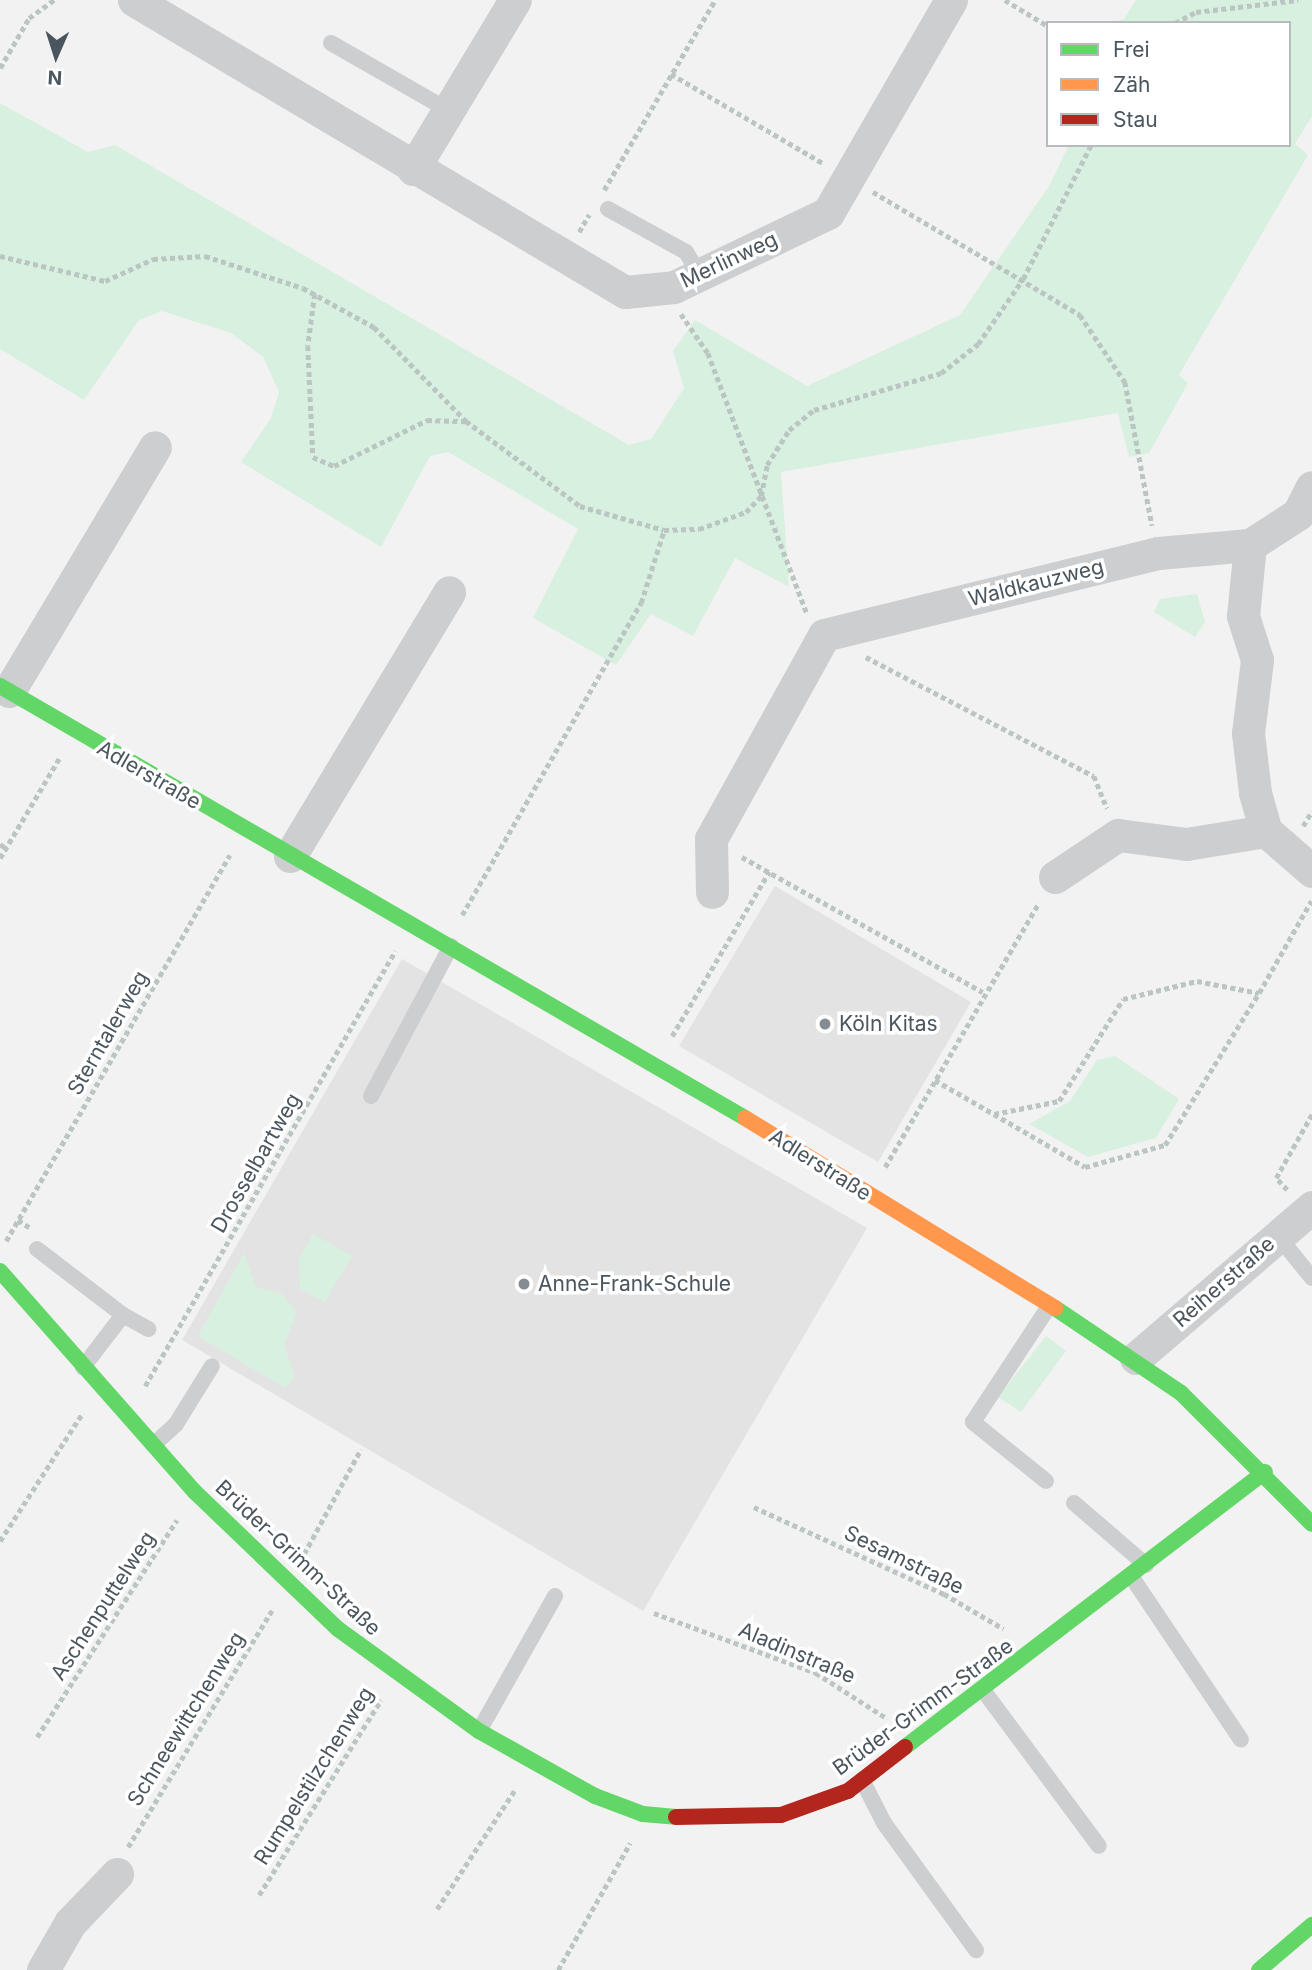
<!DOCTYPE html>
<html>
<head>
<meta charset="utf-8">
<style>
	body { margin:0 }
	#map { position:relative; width:1312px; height:1970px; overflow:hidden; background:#f2f2f2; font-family:Inter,sans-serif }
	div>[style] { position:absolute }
	.education>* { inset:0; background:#e4e3e4 }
	.green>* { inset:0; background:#d8f0e0 }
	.path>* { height:4.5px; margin-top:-2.25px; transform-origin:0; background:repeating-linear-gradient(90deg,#bbc5c2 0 5px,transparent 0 8.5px) }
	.lane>* { height:16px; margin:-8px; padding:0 8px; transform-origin:8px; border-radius:8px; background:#ccced0 }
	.street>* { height:33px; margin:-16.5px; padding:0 16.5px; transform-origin:16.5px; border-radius:16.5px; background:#ccced0 }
	.fast>* { height:16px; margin:-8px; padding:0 8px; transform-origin:8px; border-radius:8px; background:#63d668 }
	.slow>* { height:16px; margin:-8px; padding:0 8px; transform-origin:8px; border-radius:8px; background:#ff974d }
	.jam>* { height:16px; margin:-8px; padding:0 8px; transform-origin:8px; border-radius:8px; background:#b3261e }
	.dots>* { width:19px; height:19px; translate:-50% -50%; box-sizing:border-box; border:4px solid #fff; border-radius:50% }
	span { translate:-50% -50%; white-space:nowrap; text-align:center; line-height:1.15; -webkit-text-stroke:7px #fff; paint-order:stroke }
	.street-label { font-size:21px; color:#4a555e }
	.poi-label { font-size:21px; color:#4a555e }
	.left { translate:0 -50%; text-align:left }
	.legend { position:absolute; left:1046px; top:21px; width:245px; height:126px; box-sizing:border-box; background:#fff; border:2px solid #b7bbbf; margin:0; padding:9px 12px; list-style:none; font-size:21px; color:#4a555e }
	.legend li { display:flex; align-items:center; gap:14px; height:35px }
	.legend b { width:35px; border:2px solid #b7bbbf }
	.north { position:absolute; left:21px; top:21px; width:70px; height:70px; -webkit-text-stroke:5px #fff; paint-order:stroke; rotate:183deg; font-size:19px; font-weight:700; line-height:28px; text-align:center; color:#4a555e }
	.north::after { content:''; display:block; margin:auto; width:24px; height:32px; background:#4a555e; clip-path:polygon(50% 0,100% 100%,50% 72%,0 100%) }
</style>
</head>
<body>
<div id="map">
	<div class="education">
		<div style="clip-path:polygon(775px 886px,971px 1002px,878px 1162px,679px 1046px)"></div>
		<div style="clip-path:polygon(402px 959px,867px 1228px,643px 1611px,182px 1340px)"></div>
	</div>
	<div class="green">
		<div style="clip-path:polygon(1136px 0,1312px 0,1312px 116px,1295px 144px,1308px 155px,1179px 375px,1188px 383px,1149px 453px,1129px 457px,1118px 413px,781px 472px,789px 587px,735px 558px,693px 636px,651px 614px,616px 665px,533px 618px,578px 529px,448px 452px,430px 456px,381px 547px,241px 462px,271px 418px,279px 392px,263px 357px,231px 333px,162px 311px,139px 320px,84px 400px,0 349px,0 103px,88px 152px,115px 145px,629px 445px,651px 439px,684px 388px,673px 351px,695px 320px,807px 386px,960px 315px,1049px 186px,1069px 145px,1289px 145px,1289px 23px,1110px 23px,1124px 19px)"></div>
		<div style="clip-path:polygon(1197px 594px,1205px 622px,1195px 637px,1154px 612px,1160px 599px)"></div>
		<div style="clip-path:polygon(1115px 1056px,1179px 1099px,1156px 1138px,1088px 1157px,1029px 1124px,1070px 1101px,1097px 1060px)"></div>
		<div style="clip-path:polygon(313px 1234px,352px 1256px,325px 1302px,300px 1289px,299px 1259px)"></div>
		<div style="clip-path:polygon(244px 1253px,256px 1287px,282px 1294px,297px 1313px,284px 1344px,295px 1377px,285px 1388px,198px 1336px)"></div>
		<div style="clip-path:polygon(1046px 1336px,1066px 1351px,1021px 1412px,998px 1397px)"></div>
	</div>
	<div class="path">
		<div style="left:1005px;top:0;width:50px;rotate:31.2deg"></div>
		<div style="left:1175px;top:23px;width:24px;rotate:-28deg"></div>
		<div style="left:1196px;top:12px;width:103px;rotate:-6.7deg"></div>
		<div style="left:0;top:68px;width:58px;rotate:-59.9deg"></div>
		<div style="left:29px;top:18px;width:31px;rotate:-36deg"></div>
		<div style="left:671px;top:74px;width:176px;rotate:30.4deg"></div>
		<div style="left:604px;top:190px;width:220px;rotate:-59.7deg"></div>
		<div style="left:873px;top:192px;width:241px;rotate:30.7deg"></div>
		<div style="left:1080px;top:315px;width:81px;rotate:56.1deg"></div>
		<div style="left:1125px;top:382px;width:146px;rotate:79.3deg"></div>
		<div style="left:579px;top:232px;width:20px;rotate:-60deg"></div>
		<div style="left:0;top:256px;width:108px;rotate:13.4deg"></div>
		<div style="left:105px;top:281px;width:53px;rotate:-24.6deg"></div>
		<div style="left:153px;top:259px;width:52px;rotate:-3.3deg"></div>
		<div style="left:205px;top:256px;width:103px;rotate:18.1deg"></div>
		<div style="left:303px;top:288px;width:81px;rotate:28.8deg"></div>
		<div style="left:374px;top:327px;width:132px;rotate:45.6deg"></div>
		<div style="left:466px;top:421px;width:142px;rotate:36.7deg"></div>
		<div style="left:580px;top:506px;width:87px;rotate:15.9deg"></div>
		<div style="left:664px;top:530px;width:35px;rotate:-2deg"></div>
		<div style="left:699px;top:529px;width:50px;rotate:-19.9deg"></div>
		<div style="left:746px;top:512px;width:22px;rotate:-47deg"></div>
		<div style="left:761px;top:496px;width:32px;rotate:-79deg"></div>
		<div style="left:767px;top:465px;width:41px;rotate:-57.8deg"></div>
		<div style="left:789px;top:430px;width:32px;rotate:-39deg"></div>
		<div style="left:814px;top:410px;width:132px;rotate:-16.2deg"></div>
		<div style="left:941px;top:373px;width:47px;rotate:-38.1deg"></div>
		<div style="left:978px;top:344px;width:79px;rotate:-55.3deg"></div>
		<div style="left:1023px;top:279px;width:150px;rotate:-63.1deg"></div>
		<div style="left:315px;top:294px;width:52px;rotate:97.7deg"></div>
		<div style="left:308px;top:346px;width:111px;rotate:87.4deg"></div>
		<div style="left:313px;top:457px;width:23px;rotate:23deg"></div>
		<div style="left:334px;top:466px;width:104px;rotate:-26.3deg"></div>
		<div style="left:427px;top:420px;width:38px;rotate:2deg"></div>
		<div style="left:681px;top:314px;width:47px;rotate:55.3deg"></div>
		<div style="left:708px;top:353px;width:278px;rotate:69.2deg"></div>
		<div style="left:866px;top:657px;width:257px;rotate:27.6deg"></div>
		<div style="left:1094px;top:776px;width:35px;rotate:68deg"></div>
		<div style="left:1303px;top:826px;width:17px;rotate:-59deg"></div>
		<div style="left:0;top:844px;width:7px;rotate:34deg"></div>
		<div style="left:742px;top:857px;width:276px;rotate:29.3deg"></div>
		<div style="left:0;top:858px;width:117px;rotate:-59.3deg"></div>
		<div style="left:462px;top:915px;width:360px;rotate:-60.2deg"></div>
		<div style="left:641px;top:603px;width:77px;rotate:-72.5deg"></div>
		<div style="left:672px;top:1036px;width:191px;rotate:-59.4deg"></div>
		<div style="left:935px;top:1080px;width:68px;rotate:30deg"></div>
		<div style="left:994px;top:1114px;width:66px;rotate:-11.3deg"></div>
		<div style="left:1059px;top:1101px;width:120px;rotate:-57.9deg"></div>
		<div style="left:1123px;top:999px;width:76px;rotate:-13.7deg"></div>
		<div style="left:1197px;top:981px;width:63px;rotate:11deg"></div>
		<div style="left:1259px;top:993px;width:106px;rotate:-60.5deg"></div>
		<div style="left:994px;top:1114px;width:105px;rotate:30.2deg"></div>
		<div style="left:1085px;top:1167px;width:83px;rotate:-15.4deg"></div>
		<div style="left:1165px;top:1145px;width:179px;rotate:-58.3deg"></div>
		<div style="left:885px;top:1167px;width:306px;rotate:-59.8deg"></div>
		<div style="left:1287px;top:1190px;width:16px;rotate:-133deg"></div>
		<div style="left:1276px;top:1178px;width:73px;rotate:-60.6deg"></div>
		<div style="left:18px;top:1220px;width:17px;rotate:33deg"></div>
		<div style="left:6px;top:1241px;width:446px;rotate:-59.9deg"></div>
		<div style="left:145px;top:1386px;width:502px;rotate:-60.11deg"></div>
		<div style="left:754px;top:1507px;width:209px;rotate:24.6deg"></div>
		<div style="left:944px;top:1594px;width:69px;rotate:30.3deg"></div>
		<div style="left:0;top:1541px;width:153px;rotate:-57.2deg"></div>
		<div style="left:304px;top:1554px;width:119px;rotate:-61.5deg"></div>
		<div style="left:654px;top:1613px;width:173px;rotate:20.3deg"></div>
		<div style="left:816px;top:1673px;width:85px;rotate:32.6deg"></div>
		<div style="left:37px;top:1737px;width:258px;rotate:-57.2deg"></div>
		<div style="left:128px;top:1847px;width:277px;rotate:-58.7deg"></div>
		<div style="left:259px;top:1895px;width:230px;rotate:-58deg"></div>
		<div style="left:437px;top:1909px;width:142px;rotate:-56.8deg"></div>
		<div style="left:558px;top:1970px;width:146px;rotate:-60.4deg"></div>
	</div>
	<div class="lane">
		<div style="left:331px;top:43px;width:135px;rotate:29.8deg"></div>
		<div style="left:608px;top:209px;width:89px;rotate:28.9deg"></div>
		<div style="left:686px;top:252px;width:27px;rotate:59deg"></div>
		<div style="left:371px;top:1096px;width:170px;rotate:-61.9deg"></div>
		<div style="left:1278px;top:1236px;width:54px;rotate:51deg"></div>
		<div style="left:37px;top:1249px;width:108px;rotate:37.5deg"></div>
		<div style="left:123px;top:1315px;width:66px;rotate:127.6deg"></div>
		<div style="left:123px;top:1315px;width:29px;rotate:29deg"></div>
		<div style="left:153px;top:1445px;width:31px;rotate:-42deg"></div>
		<div style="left:176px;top:1424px;width:68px;rotate:-58.2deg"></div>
		<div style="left:1046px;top:1481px;width:94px;rotate:-141.1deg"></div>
		<div style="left:973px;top:1422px;width:140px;rotate:-56.7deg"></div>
		<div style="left:1074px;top:1503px;width:95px;rotate:40.7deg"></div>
		<div style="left:1131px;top:1576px;width:197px;rotate:56.1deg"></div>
		<div style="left:983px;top:1690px;width:194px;rotate:53.4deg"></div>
		<div style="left:479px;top:1731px;width:155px;rotate:-60.6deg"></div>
		<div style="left:862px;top:1780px;width:48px;rotate:62.9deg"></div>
		<div style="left:884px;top:1823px;width:157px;rotate:54.1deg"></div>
	</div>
	<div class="street">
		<div style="left:134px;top:0;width:571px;rotate:30.74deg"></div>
		<div style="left:625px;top:292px;width:49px;rotate:-5.8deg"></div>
		<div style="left:674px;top:287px;width:171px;rotate:-25.7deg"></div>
		<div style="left:828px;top:213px;width:246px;rotate:-60deg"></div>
		<div style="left:413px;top:169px;width:197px;rotate:-58.9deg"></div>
		<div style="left:1250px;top:545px;width:71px;rotate:95.6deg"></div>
		<div style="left:1243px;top:616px;width:46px;rotate:72.3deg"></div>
		<div style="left:1257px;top:660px;width:74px;rotate:97deg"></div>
		<div style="left:1248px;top:733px;width:60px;rotate:83.3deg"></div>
		<div style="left:1255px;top:793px;width:40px;rotate:74deg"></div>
		<div style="left:1266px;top:831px;width:61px;rotate:41deg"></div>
		<div style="left:9px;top:691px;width:284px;rotate:-59.1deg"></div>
		<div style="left:290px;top:856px;width:308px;rotate:-58.9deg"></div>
		<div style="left:1055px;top:877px;width:76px;rotate:-33.7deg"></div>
		<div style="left:1118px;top:835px;width:69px;rotate:7.5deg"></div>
		<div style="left:1186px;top:844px;width:81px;rotate:-9.2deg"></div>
		<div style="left:712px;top:892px;width:53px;rotate:-91.1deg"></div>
		<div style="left:711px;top:839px;width:233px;rotate:-61deg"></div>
		<div style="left:824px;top:635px;width:344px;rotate:-13.8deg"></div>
		<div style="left:1158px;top:553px;width:92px;rotate:-5deg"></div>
		<div style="left:1250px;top:545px;width:57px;rotate:-32.9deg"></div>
		<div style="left:1298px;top:514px;width:30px;rotate:-63deg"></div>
		<div style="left:1136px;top:1358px;width:232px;rotate:-40.6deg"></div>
		<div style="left:43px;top:1970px;width:54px;rotate:-60.1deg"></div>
		<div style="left:70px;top:1923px;width:68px;rotate:-46.2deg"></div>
	</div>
	<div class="fast">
		<div style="left:0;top:686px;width:861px;rotate:30.11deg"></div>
		<div style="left:0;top:1271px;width:295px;rotate:48.6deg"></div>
		<div style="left:195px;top:1492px;width:198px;rotate:43.8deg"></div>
		<div style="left:338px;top:1629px;width:174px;rotate:35.9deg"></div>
		<div style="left:479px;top:1731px;width:133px;rotate:29.3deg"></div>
		<div style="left:595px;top:1796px;width:51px;rotate:20.6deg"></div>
		<div style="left:643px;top:1814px;width:33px;rotate:5deg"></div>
		<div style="left:1055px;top:1308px;width:152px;rotate:34deg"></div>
		<div style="left:1181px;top:1393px;width:185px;rotate:45deg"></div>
		<div style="left:905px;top:1747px;width:453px;rotate:-37.4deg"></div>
		<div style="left:1259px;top:1970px;width:70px;rotate:-40.3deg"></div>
	</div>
	<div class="slow">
		<div style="left:745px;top:1118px;width:364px;rotate:31.5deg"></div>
	</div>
	<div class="jam">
		<div style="left:676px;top:1817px;width:105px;rotate:-1.1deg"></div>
		<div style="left:781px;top:1815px;width:71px;rotate:-19.7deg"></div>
		<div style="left:848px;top:1791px;width:72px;rotate:-37.7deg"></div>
	</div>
	<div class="dots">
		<div style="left:825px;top:1024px;background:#858c92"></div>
		<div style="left:524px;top:1284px;background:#858c92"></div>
	</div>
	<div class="street-label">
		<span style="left:729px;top:260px;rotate:-25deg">Merlinweg</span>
		<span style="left:1036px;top:583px;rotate:-14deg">Waldkauzweg</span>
		<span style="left:149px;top:775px;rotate:30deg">Adlerstraße</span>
		<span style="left:108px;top:1033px;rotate:-60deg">Sterntalerweg</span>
		<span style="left:256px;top:1163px;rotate:-60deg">Drosselbartweg</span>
		<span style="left:820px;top:1165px;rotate:32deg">Adlerstraße</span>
		<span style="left:1224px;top:1282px;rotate:-41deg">Reiherstraße</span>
		<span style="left:298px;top:1558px;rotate:43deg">Brüder-Grimm-Straße</span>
		<span style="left:904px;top:1560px;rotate:26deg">Sesamstraße</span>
		<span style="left:103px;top:1606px;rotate:-57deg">Aschenputtelweg</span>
		<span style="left:797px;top:1653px;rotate:23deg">Aladinstraße</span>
		<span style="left:923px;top:1707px;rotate:-36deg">Brüder-Grimm-Straße</span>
		<span style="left:186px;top:1719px;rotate:-58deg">Schneewittchenweg</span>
		<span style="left:314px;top:1776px;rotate:-58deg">Rumpelstilzchenweg</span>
	</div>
	<div class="poi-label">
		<span class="left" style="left:839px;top:1024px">Köln Kitas</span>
		<span class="left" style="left:538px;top:1284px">Anne-Frank-Schule</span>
	</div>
	<ul class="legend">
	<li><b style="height:9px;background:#63d668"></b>Frei</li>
	<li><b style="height:9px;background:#ff974d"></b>Zäh</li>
	<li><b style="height:9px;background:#b3261e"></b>Stau</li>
	</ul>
	<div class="north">N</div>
</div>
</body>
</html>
